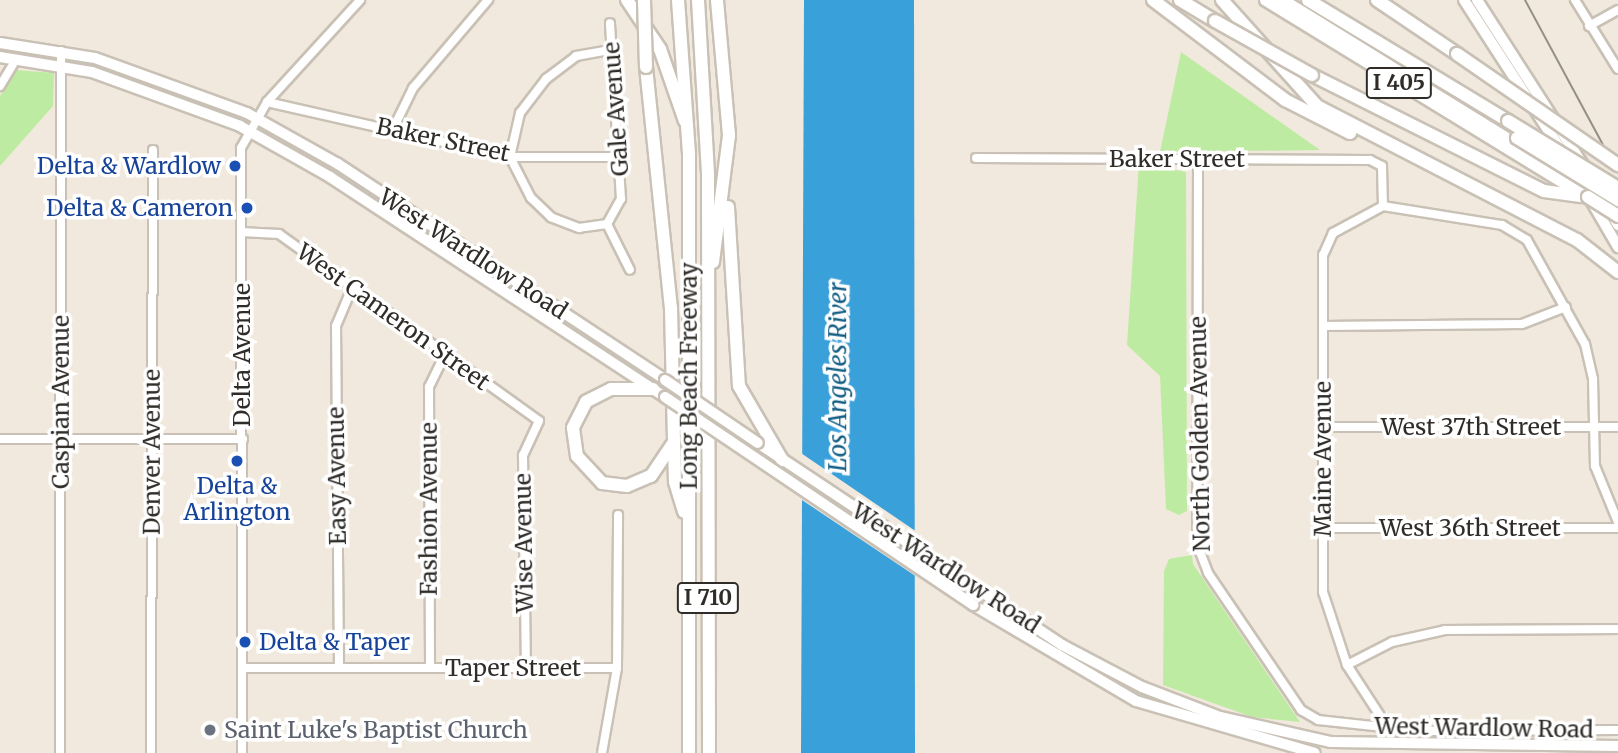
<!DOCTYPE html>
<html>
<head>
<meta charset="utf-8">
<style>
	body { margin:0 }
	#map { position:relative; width:1618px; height:753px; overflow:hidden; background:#f1e9dd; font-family:Merriweather,serif }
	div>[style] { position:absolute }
	.green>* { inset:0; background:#beeba2 }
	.water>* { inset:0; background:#3aa0da }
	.pier>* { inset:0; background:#f1e9dd }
	.roads { filter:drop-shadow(2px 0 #c9c1b5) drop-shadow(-2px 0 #c9c1b5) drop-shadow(0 2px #c9c1b5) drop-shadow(0 -2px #c9c1b5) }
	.minor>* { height:8px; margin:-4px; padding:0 4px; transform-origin:4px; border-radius:4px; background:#fff }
	.major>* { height:10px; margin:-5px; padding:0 5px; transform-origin:5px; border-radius:5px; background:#fff }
	.highway>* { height:12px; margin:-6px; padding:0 6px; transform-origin:6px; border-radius:6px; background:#fff }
	.tram>* { height:2px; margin:-1px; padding:0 1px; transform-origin:1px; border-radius:1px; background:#958f87 }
	.bridges { filter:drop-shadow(2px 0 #c9c1b5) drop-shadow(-2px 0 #c9c1b5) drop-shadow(0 2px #c9c1b5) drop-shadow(0 -2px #c9c1b5) }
	.major-bridge>* { height:10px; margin:-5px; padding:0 5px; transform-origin:5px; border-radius:5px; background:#fff }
	.highway-bridge>* { height:12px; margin:-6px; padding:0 6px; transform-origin:6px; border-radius:6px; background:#fff }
	.dots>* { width:19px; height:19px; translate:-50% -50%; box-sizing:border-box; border:4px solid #fff; border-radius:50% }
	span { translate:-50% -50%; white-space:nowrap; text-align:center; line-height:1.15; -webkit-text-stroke:7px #fff; paint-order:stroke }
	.shield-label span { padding:2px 5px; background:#fff; border:2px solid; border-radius:5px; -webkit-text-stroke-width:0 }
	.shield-label { font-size:21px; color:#302d29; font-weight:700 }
	.street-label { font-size:23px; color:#302d29 }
	.transit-label { font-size:23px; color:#164399 }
	.right { translate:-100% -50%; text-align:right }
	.left { translate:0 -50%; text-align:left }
	.worship-label { font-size:23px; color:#5b616d }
	.water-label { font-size:24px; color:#105c83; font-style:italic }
</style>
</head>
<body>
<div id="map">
	<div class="green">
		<div style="clip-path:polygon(1181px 52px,1320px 150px,1160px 152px)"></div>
		<div style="clip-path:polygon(15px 70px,54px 73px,53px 106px,0 166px,0 96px)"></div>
		<div style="clip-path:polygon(1139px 163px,1186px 172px,1187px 511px,1179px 515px,1166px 509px,1160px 376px,1127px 345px)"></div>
		<div style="clip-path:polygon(1192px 555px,1193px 564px,1300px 722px,1252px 717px,1163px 685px,1164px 571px,1169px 559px)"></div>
	</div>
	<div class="water">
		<div style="clip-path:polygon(804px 0,914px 0,915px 753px,801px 753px)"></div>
	</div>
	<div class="pier">
		<div style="clip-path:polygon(795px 449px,917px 532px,917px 577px,796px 496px)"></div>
	</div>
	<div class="roads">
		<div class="minor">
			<div style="left:1575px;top:0;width:81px;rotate:58.1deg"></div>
			<div style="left:1589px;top:26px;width:33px;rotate:-29deg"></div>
			<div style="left:0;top:86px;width:31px;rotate:-59deg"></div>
			<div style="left:267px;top:102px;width:249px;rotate:12.8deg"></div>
			<div style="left:510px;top:157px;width:110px"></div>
			<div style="left:393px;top:129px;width:46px;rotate:-64deg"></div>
			<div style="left:413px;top:88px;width:116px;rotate:-49.6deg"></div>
			<div style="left:976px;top:158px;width:394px;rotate:0.3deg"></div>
			<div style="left:1370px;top:160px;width:13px;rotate:27deg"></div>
			<div style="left:1382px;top:166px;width:40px;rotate:88.6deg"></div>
			<div style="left:1198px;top:159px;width:385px;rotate:90.1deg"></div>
			<div style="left:1197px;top:544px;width:31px;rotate:69deg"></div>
			<div style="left:1208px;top:573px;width:166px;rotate:55.8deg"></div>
			<div style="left:1301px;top:710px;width:20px;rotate:30deg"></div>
			<div style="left:1318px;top:720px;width:103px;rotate:6.2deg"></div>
			<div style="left:1420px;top:731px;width:198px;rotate:-0.3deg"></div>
			<div style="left:1383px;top:206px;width:57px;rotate:151.6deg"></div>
			<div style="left:1333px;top:233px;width:24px;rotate:114deg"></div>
			<div style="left:1323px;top:255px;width:337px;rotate:90deg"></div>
			<div style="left:1323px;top:592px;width:77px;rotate:71.8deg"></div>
			<div style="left:1347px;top:665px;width:75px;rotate:56.9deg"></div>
			<div style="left:1383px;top:206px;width:121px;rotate:9.1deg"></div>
			<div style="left:1502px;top:225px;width:29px;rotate:31deg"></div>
			<div style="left:1527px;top:240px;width:119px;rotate:60.9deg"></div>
			<div style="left:1585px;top:344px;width:36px;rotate:77deg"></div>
			<div style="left:1593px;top:379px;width:87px;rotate:88.7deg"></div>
			<div style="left:1595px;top:466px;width:61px;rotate:67.7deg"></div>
			<div style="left:607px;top:224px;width:28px;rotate:172deg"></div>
			<div style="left:579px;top:228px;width:30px;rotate:-159deg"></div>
			<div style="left:551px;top:217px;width:28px;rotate:-136deg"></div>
			<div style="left:531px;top:198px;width:46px;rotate:-117.1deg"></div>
			<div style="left:510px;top:157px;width:45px;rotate:-77.2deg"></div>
			<div style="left:520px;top:113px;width:43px;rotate:-52.6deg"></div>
			<div style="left:546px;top:79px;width:38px;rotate:-37deg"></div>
			<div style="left:576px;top:56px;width:35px;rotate:-10deg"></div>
			<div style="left:607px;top:224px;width:29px;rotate:-61deg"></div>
			<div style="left:621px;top:199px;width:176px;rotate:-93.6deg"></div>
			<div style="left:607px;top:224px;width:51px;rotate:63.4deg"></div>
			<div style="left:241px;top:232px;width:38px;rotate:3deg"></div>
			<div style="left:279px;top:234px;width:320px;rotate:35.7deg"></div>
			<div style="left:539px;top:421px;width:38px;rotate:115deg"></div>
			<div style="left:523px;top:455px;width:213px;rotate:89.2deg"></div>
			<div style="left:1323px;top:326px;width:199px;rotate:-0.6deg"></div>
			<div style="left:1522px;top:324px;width:47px;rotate:-21.1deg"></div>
			<div style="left:1323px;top:427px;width:295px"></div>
			<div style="left:0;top:439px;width:243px"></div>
			<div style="left:1323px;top:528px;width:295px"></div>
			<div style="left:1347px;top:665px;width:51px;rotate:-27.1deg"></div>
			<div style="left:1392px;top:642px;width:54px;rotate:-12.8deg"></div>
			<div style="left:1445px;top:630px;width:173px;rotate:-0.3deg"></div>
			<div style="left:242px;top:668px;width:375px"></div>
			<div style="left:339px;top:668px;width:342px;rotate:-90.5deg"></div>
			<div style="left:336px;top:326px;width:41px;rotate:-67.2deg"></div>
			<div style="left:430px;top:668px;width:281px;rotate:-90.2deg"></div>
			<div style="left:429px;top:387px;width:37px;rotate:-64deg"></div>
			<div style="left:60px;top:753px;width:702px;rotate:-89.92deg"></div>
			<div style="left:151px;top:753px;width:603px;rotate:-89.81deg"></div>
			<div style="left:242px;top:753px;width:605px;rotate:-90.09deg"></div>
			<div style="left:241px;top:148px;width:53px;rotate:-60.5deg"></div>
			<div style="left:267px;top:102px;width:138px;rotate:-47.6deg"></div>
			<div style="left:602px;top:753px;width:86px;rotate:-80deg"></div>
			<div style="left:617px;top:668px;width:153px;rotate:-89.6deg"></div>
		</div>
		<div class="major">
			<div style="left:1464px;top:0;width:186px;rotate:57.1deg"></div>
			<div style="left:1477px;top:0;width:200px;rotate:57.3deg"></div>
			<div style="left:0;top:43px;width:96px;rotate:9deg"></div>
			<div style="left:95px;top:58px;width:162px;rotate:19.9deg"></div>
			<div style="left:247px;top:113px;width:104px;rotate:29.3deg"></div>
			<div style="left:338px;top:164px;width:392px;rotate:33.4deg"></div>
			<div style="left:0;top:57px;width:93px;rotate:9.3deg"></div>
			<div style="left:92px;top:72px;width:158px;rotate:20deg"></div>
			<div style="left:240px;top:126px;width:103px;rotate:29.5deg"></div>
			<div style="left:330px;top:177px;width:401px;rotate:33.3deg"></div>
			<div style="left:1575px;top:173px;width:86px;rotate:59.8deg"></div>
			<div style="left:1595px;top:185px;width:46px;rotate:60.1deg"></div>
			<div style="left:758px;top:443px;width:365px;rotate:33.6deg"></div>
			<div style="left:1062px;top:645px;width:90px;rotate:27.7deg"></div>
			<div style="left:1142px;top:687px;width:84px;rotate:21deg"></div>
			<div style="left:1220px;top:717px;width:114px;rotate:12.7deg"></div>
			<div style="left:1331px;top:742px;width:287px;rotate:0.8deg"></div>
			<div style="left:973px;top:605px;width:189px;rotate:30.5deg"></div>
			<div style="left:1136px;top:701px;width:186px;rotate:16.2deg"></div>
		</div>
		<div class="highway">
			<div style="left:627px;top:0;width:59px;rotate:56deg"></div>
			<div style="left:660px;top:49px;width:76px;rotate:70.9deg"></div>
			<div style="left:678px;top:0;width:155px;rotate:85.9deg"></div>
			<div style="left:689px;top:155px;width:598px;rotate:90deg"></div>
			<div style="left:698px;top:0;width:175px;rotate:86.7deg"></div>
			<div style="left:708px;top:175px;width:578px;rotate:89.9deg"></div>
			<div style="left:1153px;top:0;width:166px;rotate:37.1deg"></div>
			<div style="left:1285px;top:100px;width:73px;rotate:26.9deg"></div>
			<div style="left:1180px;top:0;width:41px;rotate:31deg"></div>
			<div style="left:1222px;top:0;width:142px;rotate:48.1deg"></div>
			<div style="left:1317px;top:106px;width:292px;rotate:27.3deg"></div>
			<div style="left:1577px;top:240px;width:52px;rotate:38deg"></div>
			<div style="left:1266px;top:0;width:377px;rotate:31.5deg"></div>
			<div style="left:1282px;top:0;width:280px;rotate:31.7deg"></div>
			<div style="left:1308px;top:0;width:234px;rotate:31.2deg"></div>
			<div style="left:1377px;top:0;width:97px;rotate:34deg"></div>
			<div style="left:646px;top:67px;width:242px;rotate:84.1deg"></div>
			<div style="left:671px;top:308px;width:174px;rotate:88.7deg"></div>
			<div style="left:675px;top:482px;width:31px;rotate:73deg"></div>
			<div style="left:1312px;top:75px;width:259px;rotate:26.6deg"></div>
			<div style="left:1544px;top:191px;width:37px;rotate:8deg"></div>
			<div style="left:728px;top:207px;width:179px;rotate:86.5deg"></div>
			<div style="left:739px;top:386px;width:86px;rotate:59.8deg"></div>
			<div style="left:713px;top:262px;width:128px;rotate:-82.8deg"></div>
			<div style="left:729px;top:135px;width:136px;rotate:-95.1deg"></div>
			<div style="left:653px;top:389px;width:42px;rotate:180deg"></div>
			<div style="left:611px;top:389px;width:28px;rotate:153deg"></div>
			<div style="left:586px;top:402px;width:29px;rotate:117deg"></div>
			<div style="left:573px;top:428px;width:28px;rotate:82deg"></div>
			<div style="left:577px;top:456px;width:37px;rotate:47deg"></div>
			<div style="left:602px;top:483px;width:25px;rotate:7deg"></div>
			<div style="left:627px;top:486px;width:26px;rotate:-23deg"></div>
			<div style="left:651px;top:476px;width:40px;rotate:-56deg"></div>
		</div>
	</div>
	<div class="tram">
		<div style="left:1525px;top:0;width:196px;rotate:61.7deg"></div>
	</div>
	<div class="bridges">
		<div class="major-bridge">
			<div style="left:665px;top:380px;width:112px;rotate:34.1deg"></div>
			<div style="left:665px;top:397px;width:372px;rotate:34deg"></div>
		</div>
		<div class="highway-bridge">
			<div style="left:644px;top:0;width:67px;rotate:88.3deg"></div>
			<div style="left:1215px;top:21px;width:111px;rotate:29.1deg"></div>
			<div style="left:1457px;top:54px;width:196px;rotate:34.6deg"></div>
			<div style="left:1508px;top:121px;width:129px;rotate:31.3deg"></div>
			<div style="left:1517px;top:138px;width:119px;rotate:31.5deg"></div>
			<div style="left:1588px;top:197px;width:36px;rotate:32deg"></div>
		</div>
	</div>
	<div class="dots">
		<div style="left:235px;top:166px;background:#1a4fb4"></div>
		<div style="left:247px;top:208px;background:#1a4fb4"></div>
		<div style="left:237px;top:461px;background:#1a4fb4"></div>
		<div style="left:245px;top:642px;background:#1a4fb4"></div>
		<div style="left:210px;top:730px;background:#6b7280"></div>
	</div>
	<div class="shield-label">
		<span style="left:1399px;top:83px">I 405</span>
		<span style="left:708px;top:598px">I 710</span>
	</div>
	<div class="street-label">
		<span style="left:616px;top:109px;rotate:-94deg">Gale Avenue</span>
		<span style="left:443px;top:140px;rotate:12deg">Baker Street</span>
		<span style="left:1177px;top:159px">Baker Street</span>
		<span style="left:473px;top:254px;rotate:33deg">West Wardlow Road</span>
		<span style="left:393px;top:317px;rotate:36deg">West Cameron Street</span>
		<span style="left:242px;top:355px;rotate:-90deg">Delta Avenue</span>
		<span style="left:689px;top:376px;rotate:-90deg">Long Beach Freeway</span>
		<span style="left:61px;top:402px;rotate:-90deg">Caspian Avenue</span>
		<span style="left:1471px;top:427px">West 37th Street</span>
		<span style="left:1200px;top:434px;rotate:-91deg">North Golden Avenue</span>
		<span style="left:152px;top:452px;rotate:-90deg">Denver Avenue</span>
		<span style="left:1323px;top:459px;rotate:-90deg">Maine Avenue</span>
		<span style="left:337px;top:476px;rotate:-91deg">Easy Avenue</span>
		<span style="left:429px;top:509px;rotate:-90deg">Fashion Avenue</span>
		<span style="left:1470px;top:528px">West 36th Street</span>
		<span style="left:524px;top:543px;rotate:-91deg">Wise Avenue</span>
		<span style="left:946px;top:568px;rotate:33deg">West Wardlow Road</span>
		<span style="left:513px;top:668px">Taper Street</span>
		<span style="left:1484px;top:728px;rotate:1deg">West Wardlow Road</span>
	</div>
	<div class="transit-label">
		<span class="right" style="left:221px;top:166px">Delta &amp; Wardlow</span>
		<span class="right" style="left:233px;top:208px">Delta &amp; Cameron</span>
		<span style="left:237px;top:499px">Delta &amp;<br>Arlington</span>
		<span class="left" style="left:259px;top:642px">Delta &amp; Taper</span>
	</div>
	<div class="worship-label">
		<span class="left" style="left:224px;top:730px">Saint Luke's Baptist Church</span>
	</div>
	<div class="water-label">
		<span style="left:838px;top:377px;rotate:-90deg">Los Angeles River</span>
	</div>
</div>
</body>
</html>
